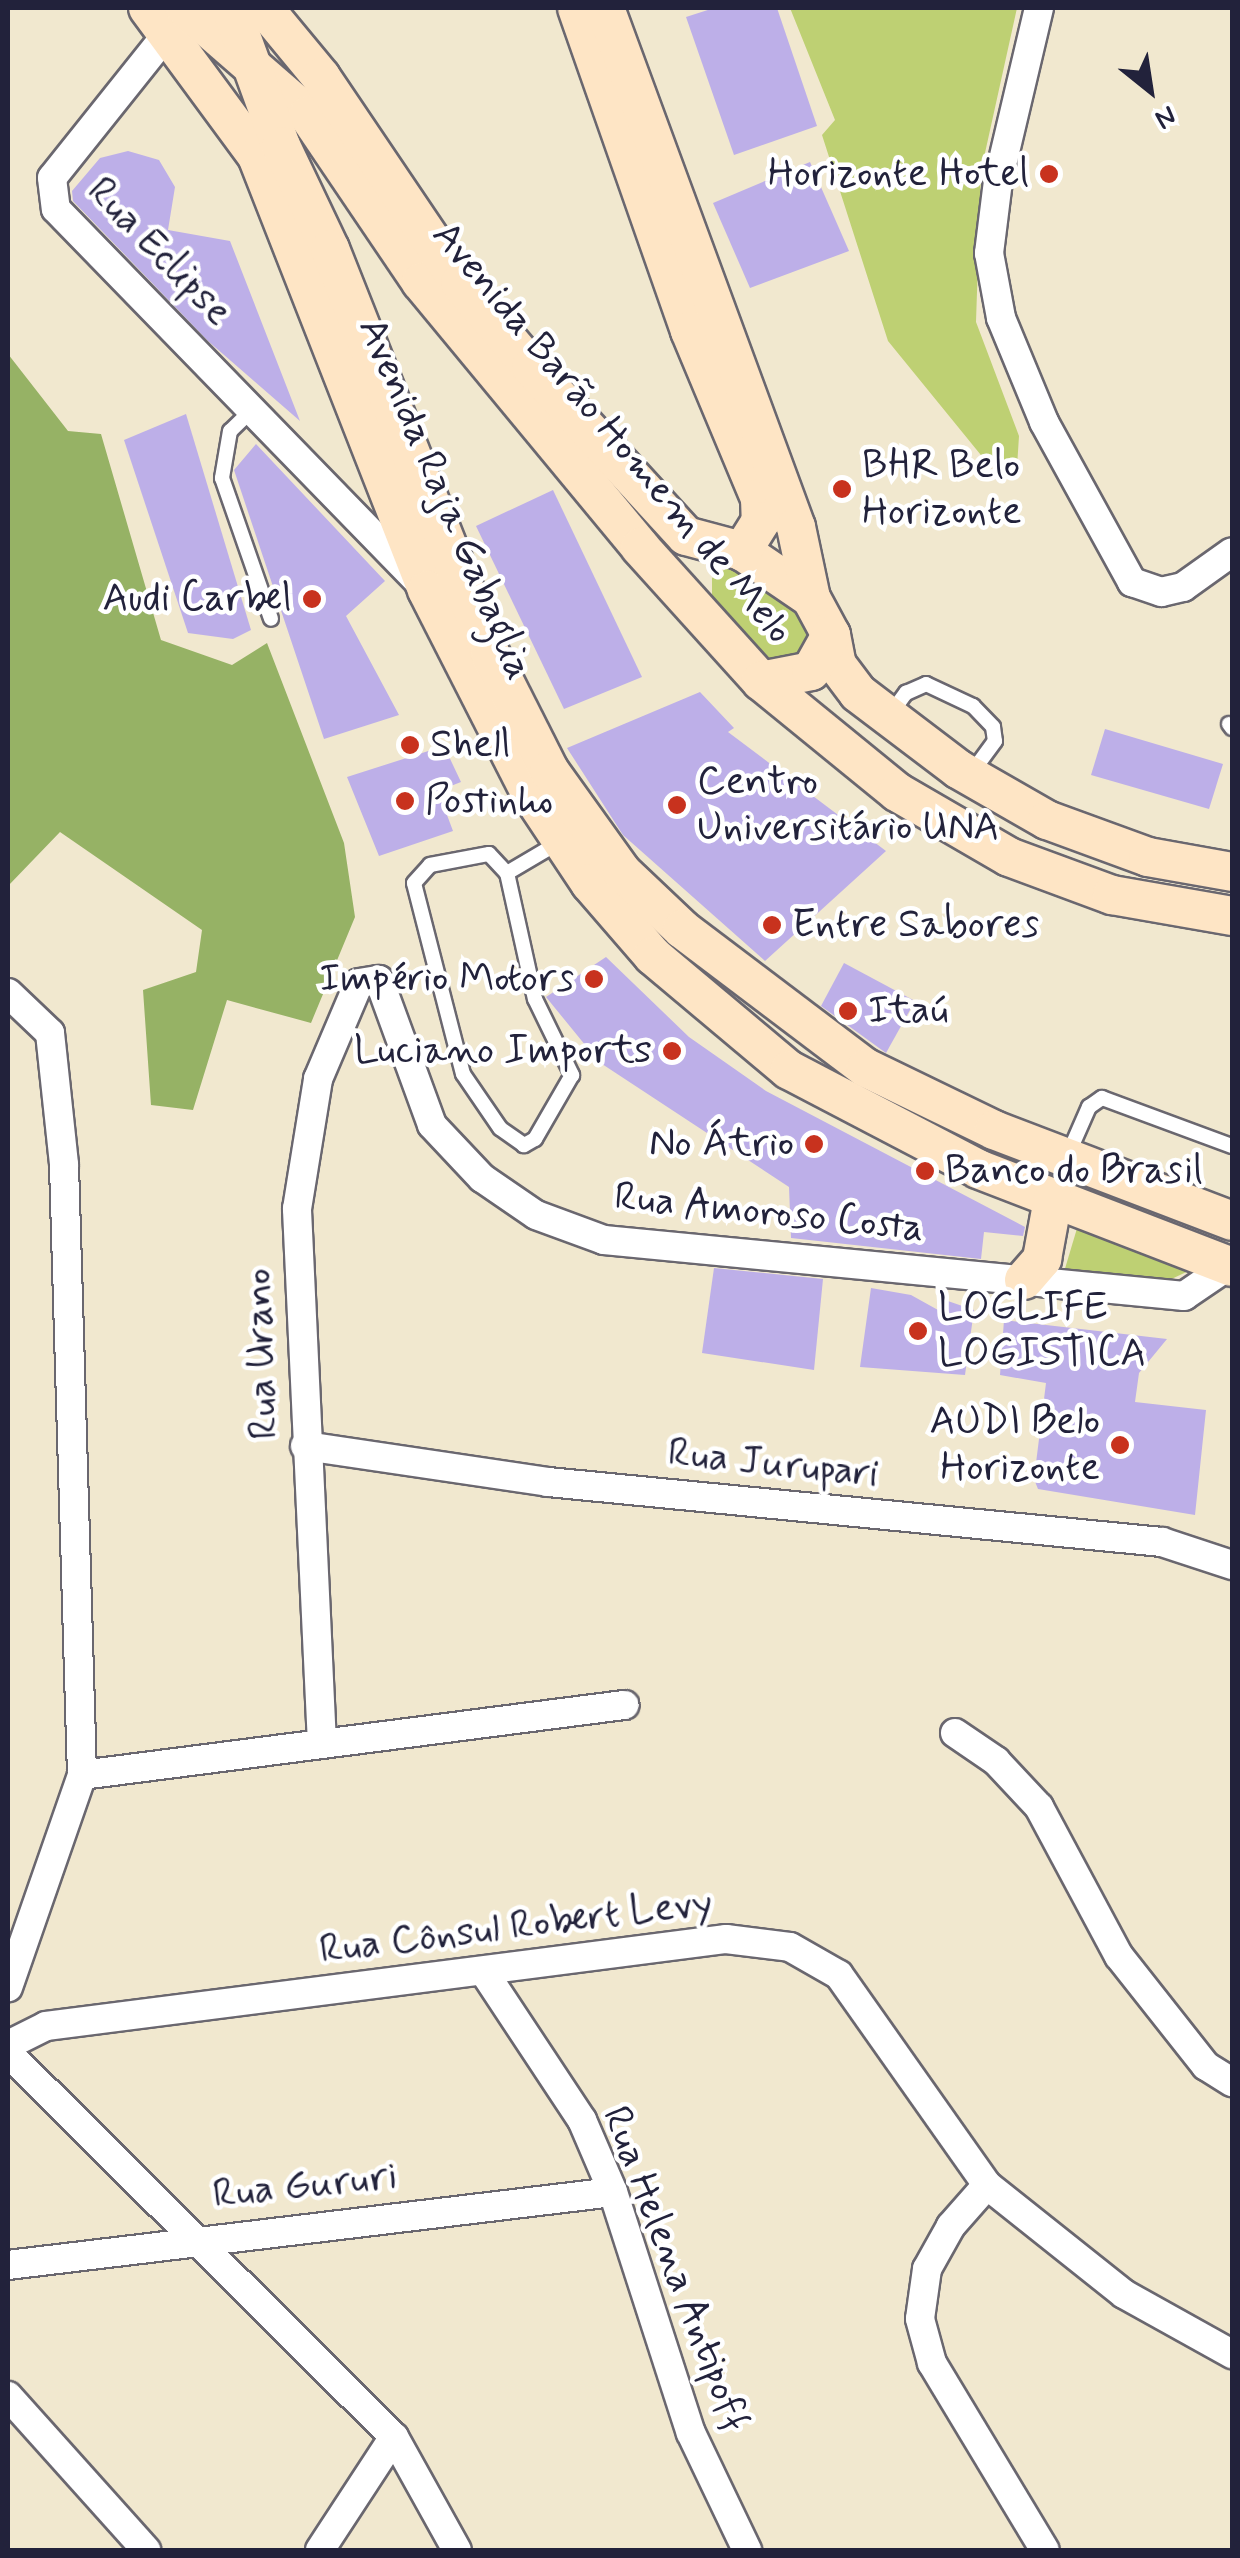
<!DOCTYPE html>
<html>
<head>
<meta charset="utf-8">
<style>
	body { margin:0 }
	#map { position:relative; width:1240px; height:2558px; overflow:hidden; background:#f1e8cf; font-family:Mynerve,sans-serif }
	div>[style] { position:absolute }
	.green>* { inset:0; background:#bed073 }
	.forest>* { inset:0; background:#96b265 }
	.building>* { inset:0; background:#bdafe8 }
	.roads { filter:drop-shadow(2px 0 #6a676f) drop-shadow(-2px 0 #6a676f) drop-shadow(0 2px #6a676f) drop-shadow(0 -2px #6a676f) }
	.lane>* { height:14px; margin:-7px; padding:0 7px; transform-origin:7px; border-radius:7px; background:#fff }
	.street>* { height:28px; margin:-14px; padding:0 14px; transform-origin:14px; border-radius:14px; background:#fff }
	.secondary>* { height:38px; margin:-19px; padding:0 19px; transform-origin:19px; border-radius:19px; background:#fee5c5 }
	.dots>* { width:28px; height:28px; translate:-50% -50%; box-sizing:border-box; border:5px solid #fff; border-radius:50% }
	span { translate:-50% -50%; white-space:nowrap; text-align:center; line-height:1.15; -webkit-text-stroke:9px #fff; paint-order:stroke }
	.poi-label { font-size:40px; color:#22223b }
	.right { translate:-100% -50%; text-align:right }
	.left { translate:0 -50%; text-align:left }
	.street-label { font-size:40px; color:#22223b }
	.frame { position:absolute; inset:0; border:10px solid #22223b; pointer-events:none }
	.north { position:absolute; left:1100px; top:40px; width:100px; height:100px; -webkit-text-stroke:8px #fff; paint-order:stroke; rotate:150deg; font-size:28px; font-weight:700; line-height:40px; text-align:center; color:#22223b }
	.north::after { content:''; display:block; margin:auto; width:35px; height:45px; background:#22223b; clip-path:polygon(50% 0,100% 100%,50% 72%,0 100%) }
</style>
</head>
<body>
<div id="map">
	<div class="green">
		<div style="clip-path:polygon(790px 8px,1017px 8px,981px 171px,976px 322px,1019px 436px,1017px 467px,989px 465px,888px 341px,822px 135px,835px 120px)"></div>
		<div style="clip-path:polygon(733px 564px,778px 590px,816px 630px,806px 663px,762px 664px,712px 604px,712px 578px)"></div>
		<div style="clip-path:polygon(1078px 1225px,1197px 1267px,1163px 1283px,1064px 1272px)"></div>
	</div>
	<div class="forest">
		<div style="clip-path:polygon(8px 354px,68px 431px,101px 434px,161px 640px,232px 665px,267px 643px,344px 843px,355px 917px,311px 1023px,227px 1000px,193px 1110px,151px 1105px,143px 990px,196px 972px,202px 930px,60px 832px,8px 886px)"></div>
	</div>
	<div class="building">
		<div style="clip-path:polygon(714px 8px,777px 8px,817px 126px,734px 155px,686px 17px)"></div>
		<div style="clip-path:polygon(128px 151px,159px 160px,175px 187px,168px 230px,230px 241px,300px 421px,208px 341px,73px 201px,72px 191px,100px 158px)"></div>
		<div style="clip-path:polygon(810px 162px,849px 251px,750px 288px,713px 203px)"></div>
		<div style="clip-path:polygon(186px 414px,251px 630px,233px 639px,188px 633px,124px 440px)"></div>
		<div style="clip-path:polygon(256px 444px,385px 581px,346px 616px,399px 715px,324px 739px,234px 470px)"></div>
		<div style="clip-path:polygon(553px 490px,642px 677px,564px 709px,476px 526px)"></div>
		<div style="clip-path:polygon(700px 692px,734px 728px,728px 732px,886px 851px,765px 961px,623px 835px,567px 748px)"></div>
		<div style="clip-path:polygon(1105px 729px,1223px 764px,1209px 809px,1091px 775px)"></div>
		<div style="clip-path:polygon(444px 746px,461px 782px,438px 791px,453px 831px,379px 856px,347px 777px)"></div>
		<div style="clip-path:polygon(606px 957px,689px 1037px,766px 1091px,1025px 1227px,1023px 1236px,984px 1232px,981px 1259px,791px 1238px,789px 1187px,599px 1062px,546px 997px)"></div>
		<div style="clip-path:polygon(844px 963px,915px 1001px,886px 1053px,821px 1006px)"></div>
		<div style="clip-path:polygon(714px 1268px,823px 1279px,814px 1370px,702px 1353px)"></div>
		<div style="clip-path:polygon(871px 1288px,911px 1295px,938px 1310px,942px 1299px,974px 1310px,965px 1375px,860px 1367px)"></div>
		<div style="clip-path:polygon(1004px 1320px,1167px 1339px,1139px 1373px,1135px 1402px,1206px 1410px,1195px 1515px,1038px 1489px,1034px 1479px,1046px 1383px,1000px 1375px)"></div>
	</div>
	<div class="roads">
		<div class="lane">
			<div style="left:254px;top:408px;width:33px;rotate:136deg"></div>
			<div style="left:230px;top:431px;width:48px;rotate:99.7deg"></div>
			<div style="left:222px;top:478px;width:149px;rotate:70.8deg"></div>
			<div style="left:889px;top:716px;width:29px;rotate:-54deg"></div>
			<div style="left:906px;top:693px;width:22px;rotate:-24deg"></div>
			<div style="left:926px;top:684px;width:52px;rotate:25.1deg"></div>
			<div style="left:973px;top:706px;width:29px;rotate:46deg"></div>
			<div style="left:993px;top:727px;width:14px;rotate:82deg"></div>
			<div style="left:995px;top:741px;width:42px;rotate:126.3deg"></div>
			<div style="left:1229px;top:724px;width:5px;rotate:53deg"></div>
			<div style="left:489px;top:854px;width:26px;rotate:47deg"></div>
			<div style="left:507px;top:873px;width:129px;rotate:77.5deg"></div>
			<div style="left:535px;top:999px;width:85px;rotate:64deg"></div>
			<div style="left:572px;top:1075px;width:74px;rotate:120deg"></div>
			<div style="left:535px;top:1139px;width:13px;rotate:151deg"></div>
			<div style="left:524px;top:1145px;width:29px;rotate:-145deg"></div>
			<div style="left:500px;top:1128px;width:65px;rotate:-124.4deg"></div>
			<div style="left:463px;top:1074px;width:197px;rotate:-104.4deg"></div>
			<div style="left:414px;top:883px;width:24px;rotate:-48deg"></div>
			<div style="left:430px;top:865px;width:60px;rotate:-10.6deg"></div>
			<div style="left:507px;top:873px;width:59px;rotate:-30.5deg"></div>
			<div style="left:1067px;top:1157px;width:55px;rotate:-66.3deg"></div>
			<div style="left:1089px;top:1107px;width:16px;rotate:-35deg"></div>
			<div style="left:1102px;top:1098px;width:139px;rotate:20.3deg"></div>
		</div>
		<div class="street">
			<div style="left:1039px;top:8px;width:178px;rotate:103.3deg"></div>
			<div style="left:998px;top:181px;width:73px;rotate:97.1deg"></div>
			<div style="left:989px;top:253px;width:66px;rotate:79.5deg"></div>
			<div style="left:1001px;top:318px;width:113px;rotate:67.5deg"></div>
			<div style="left:1044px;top:422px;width:183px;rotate:61.2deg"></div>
			<div style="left:1132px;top:582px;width:31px;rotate:19deg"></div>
			<div style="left:1161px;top:592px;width:23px;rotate:-13deg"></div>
			<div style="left:1183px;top:587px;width:60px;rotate:-35.5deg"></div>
			<div style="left:167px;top:34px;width:184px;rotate:128.6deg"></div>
			<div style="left:52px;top:178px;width:31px;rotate:83deg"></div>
			<div style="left:56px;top:209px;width:520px;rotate:45.78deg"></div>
			<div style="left:8px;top:993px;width:58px;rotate:43.6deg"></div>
			<div style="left:50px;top:1033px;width:133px;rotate:83.9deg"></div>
			<div style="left:64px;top:1165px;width:610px;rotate:88.31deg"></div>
			<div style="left:82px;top:1775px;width:225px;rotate:109.2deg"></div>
			<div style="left:305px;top:1446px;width:246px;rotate:8.4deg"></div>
			<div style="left:548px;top:1482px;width:617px;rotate:5.58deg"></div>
			<div style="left:1162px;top:1542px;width:74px;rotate:18.2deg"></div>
			<div style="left:955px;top:1733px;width:50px;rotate:34.3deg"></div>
			<div style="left:996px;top:1761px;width:63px;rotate:46.9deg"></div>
			<div style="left:1039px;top:1807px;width:169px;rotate:61.8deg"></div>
			<div style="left:1119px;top:1956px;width:140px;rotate:51.7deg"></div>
			<div style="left:1206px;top:2066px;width:31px;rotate:32deg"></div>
			<div style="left:322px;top:1744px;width:536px;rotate:-92.68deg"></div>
			<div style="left:297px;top:1209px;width:132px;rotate:-80.8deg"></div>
			<div style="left:318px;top:1079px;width:104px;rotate:-66.9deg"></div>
			<div style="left:359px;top:983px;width:20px;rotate:-9deg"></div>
			<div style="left:379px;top:980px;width:154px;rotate:69.9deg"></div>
			<div style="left:432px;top:1125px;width:73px;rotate:46.7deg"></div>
			<div style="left:482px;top:1178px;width:65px;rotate:34.4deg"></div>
			<div style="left:536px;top:1215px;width:72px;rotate:20.2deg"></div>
			<div style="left:604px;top:1240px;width:583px;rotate:5.51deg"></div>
			<div style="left:1184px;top:1296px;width:53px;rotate:-34.3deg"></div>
			<div style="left:82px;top:1775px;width:547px;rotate:-7.36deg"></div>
			<div style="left:484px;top:1972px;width:178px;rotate:56.5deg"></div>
			<div style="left:582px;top:2120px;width:78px;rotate:66.7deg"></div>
			<div style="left:613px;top:2192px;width:253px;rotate:72.1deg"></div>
			<div style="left:691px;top:2433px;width:130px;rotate:64.4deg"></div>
			<div style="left:8px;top:2045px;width:42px;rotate:-26.6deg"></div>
			<div style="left:46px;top:2026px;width:686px;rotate:-7.29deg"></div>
			<div style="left:726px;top:1939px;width:64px;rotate:7.1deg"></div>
			<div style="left:790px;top:1947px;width:56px;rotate:29.7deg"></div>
			<div style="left:839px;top:1975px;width:257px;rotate:54.8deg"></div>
			<div style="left:987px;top:2185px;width:175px;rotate:38.5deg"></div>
			<div style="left:1124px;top:2294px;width:124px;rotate:29.1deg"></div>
			<div style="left:8px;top:2053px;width:544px;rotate:44.85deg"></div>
			<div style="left:394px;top:2437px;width:129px;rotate:60.9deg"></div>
			<div style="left:987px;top:2185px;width:55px;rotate:131.3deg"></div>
			<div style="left:951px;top:2226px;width:49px;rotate:119.2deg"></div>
			<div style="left:927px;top:2269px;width:50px;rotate:98deg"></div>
			<div style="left:920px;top:2319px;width:46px;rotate:74.7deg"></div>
			<div style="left:932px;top:2363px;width:218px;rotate:58.9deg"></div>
			<div style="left:8px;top:2265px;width:609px;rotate:-6.88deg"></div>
			<div style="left:8px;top:2396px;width:207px;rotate:48.1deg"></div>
			<div style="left:320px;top:2550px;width:135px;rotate:-56.8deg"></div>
		</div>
		<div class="secondary">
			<div style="left:148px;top:8px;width:184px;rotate:53.6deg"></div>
			<div style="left:257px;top:156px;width:466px;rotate:68.6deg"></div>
			<div style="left:427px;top:590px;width:231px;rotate:63deg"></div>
			<div style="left:532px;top:796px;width:105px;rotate:56.3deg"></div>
			<div style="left:590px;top:883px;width:96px;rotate:49.2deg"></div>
			<div style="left:653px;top:956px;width:177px;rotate:40deg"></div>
			<div style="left:789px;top:1070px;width:213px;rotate:27.6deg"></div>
			<div style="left:978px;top:1169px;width:272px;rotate:21.1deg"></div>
			<div style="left:185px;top:8px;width:163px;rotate:41deg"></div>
			<div style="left:308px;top:115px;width:202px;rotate:55.9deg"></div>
			<div style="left:421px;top:282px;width:344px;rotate:50.4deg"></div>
			<div style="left:640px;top:547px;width:181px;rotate:47.9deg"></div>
			<div style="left:761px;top:681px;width:176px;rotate:39.2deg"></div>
			<div style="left:897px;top:792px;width:129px;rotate:30.1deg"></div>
			<div style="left:1009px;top:857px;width:110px;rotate:20.3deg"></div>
			<div style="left:1112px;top:895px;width:122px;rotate:9.9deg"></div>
			<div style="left:231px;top:8px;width:147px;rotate:70.1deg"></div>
			<div style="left:281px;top:146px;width:114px;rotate:64.6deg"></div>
			<div style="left:330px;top:249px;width:435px;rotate:68.4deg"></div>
			<div style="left:490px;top:653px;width:131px;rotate:63.2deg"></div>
			<div style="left:549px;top:770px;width:125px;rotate:54.4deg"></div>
			<div style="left:622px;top:872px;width:83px;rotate:43.5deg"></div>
			<div style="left:682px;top:929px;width:231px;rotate:37.1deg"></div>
			<div style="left:866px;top:1068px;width:142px;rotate:25.8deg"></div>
			<div style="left:994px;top:1130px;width:255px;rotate:20.9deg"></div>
			<div style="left:264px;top:8px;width:89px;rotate:50.4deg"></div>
			<div style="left:321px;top:77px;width:249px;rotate:56deg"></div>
			<div style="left:460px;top:283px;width:110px;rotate:49.8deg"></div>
			<div style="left:531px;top:367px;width:229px;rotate:47.5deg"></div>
			<div style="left:686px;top:536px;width:58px;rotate:15deg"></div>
			<div style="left:742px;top:551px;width:83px;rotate:34.3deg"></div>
			<div style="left:811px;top:598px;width:42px;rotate:61.6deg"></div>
			<div style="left:831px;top:635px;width:31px;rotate:79deg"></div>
			<div style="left:837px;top:665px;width:35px;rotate:53deg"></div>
			<div style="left:858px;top:693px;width:126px;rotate:37.2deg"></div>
			<div style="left:958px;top:769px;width:103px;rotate:29.8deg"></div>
			<div style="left:1047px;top:820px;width:108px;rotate:20.1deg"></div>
			<div style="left:1148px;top:857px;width:85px;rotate:10.1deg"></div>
			<div style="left:577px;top:8px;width:342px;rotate:70.7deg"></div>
			<div style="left:690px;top:331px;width:181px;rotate:67.3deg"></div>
			<div style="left:760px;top:498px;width:23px;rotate:88deg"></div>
			<div style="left:761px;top:521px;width:36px;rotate:122deg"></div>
			<div style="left:605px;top:8px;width:553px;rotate:69.8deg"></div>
			<div style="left:796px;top:527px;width:73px;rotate:78.1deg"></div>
			<div style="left:761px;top:681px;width:51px;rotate:-11.3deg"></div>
			<div style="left:811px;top:671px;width:41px;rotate:-60.9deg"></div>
			<div style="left:1024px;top:1280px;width:28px;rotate:-49deg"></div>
			<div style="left:1042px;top:1259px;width:61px;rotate:-79.6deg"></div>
		</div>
	</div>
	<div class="dots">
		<div style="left:1049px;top:174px;background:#c8321e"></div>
		<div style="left:842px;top:489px;background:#c8321e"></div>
		<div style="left:312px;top:599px;background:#c8321e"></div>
		<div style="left:410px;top:745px;background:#c8321e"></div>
		<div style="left:405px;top:801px;background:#c8321e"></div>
		<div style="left:677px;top:805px;background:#c8321e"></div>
		<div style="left:772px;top:925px;background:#c8321e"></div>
		<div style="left:594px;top:979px;background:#c8321e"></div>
		<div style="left:848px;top:1011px;background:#c8321e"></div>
		<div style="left:672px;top:1051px;background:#c8321e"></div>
		<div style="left:814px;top:1144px;background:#c8321e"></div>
		<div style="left:925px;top:1171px;background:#c8321e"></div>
		<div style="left:918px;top:1331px;background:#c8321e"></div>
		<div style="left:1120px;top:1445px;background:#c8321e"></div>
	</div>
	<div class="poi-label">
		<span class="right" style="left:1029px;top:174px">Horizonte Hotel</span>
		<span class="left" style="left:862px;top:489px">BHR Belo<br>Horizonte</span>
		<span class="right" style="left:292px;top:599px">Audi Carbel</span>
		<span class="left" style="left:430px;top:745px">Shell</span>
		<span class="left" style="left:697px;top:805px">Centro<br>Universitário UNA</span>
		<span class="left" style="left:425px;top:801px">Postinho</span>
		<span class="left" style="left:792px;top:925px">Entre Sabores</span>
		<span class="right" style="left:574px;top:979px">Império Motors</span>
		<span class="left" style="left:868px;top:1011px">Itaú</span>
		<span class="right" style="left:652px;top:1051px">Luciano Imports</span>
		<span class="right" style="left:794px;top:1144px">No Átrio</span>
		<span class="left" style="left:945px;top:1171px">Banco do Brasil</span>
		<span class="left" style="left:938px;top:1331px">LOGLIFE<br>LOGISTICA</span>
		<span class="right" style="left:1100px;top:1445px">AUDI Belo<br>Horizonte</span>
	</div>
	<div class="street-label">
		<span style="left:159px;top:252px;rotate:46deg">Rua Eclipse</span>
		<span style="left:612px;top:433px;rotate:50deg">Avenida Barão Homem de Melo</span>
		<span style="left:445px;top:499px;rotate:67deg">Avenida Raja Gabaglia</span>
		<span style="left:769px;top:1213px;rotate:6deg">Rua Amoroso Costa</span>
		<span style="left:262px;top:1354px;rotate:-92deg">Rua Urano</span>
		<span style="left:773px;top:1464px;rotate:6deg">Rua Jurupari</span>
		<span style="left:516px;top:1927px;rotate:-7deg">Rua Cônsul Robert Levy</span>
		<span style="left:305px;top:2186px;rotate:-6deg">Rua Gururi</span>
		<span style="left:675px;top:2269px;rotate:69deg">Rua Helena Antipoff</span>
	</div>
	<div class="frame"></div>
	<div class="north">N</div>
</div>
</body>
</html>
